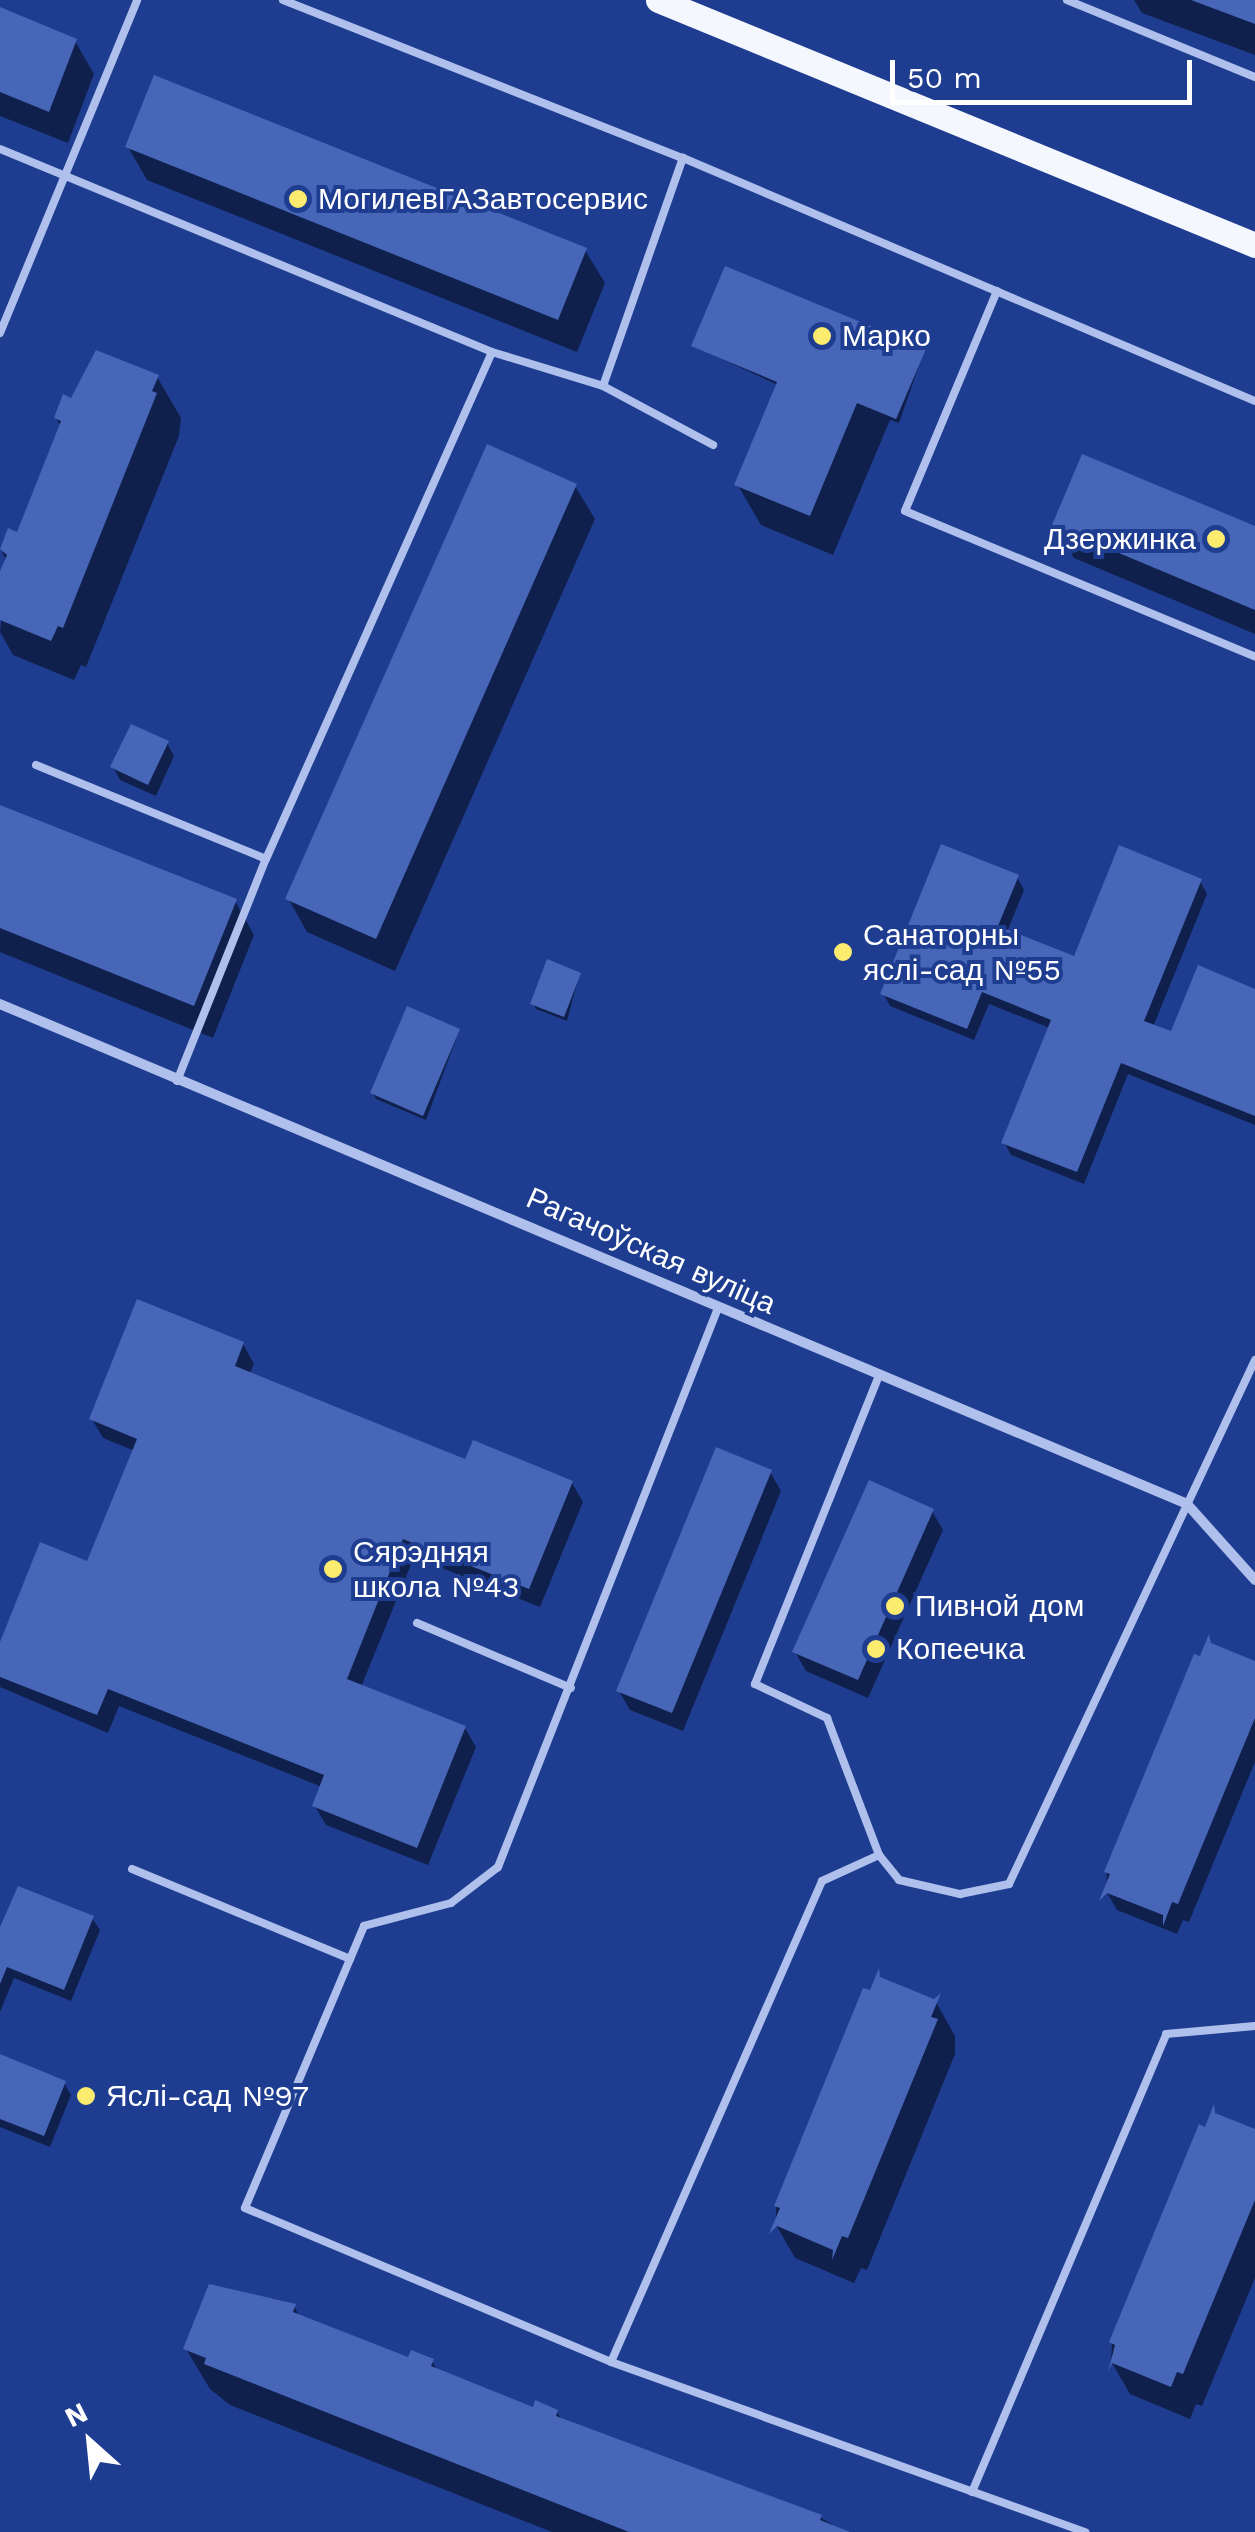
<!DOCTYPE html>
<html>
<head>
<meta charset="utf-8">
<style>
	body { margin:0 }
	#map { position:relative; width:1255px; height:2532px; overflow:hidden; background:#1f3d90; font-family:"Work Sans",sans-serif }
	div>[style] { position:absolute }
	.shadow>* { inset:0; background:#0007 }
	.building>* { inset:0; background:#4766b8 }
	.service>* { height:8px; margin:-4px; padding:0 4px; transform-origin:4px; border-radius:4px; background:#afc0ed }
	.minor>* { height:10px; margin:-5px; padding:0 5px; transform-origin:5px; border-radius:5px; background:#afc0ed }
	.primary>* { height:25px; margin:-12.5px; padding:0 12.5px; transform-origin:12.5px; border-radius:12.5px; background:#f5f7ff }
	.dots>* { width:28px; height:28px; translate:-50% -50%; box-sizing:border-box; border:5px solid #1f3d90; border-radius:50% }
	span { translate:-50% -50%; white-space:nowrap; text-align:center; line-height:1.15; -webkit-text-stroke:8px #1f3d90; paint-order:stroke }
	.poi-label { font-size:30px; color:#fff }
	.left { translate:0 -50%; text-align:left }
	.right { translate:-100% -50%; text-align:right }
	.street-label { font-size:30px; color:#fff }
	.north { position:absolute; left:40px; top:2392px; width:100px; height:100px; -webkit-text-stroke:8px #1f3d90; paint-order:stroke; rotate:333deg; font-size:28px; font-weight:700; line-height:40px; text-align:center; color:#fff }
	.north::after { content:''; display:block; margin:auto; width:35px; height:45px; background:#fff; clip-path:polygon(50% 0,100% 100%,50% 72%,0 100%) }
	.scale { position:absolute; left:890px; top:60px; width:302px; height:45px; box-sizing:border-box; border:5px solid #fff; border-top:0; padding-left:12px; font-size:30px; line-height:35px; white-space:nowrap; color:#fff; -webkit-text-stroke:8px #1f3d90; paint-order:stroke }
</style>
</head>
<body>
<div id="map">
	<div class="shadow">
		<div style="clip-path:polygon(1134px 0,1255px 0,1255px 55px,1142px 13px)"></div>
		<div style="clip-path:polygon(0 10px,75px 41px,94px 74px,68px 143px,0 116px)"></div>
		<div style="clip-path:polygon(128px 147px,585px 250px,605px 283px,577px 352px,147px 180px)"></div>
		<div style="clip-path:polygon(694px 346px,924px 351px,899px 423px,890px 420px,833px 555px,761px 525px,737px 484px,778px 385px)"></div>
		<div style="clip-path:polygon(157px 377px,181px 418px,179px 436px,86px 667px,81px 665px,74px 680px,13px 655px,0 632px,7px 561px,2px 552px,10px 531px,18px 535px,61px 427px,56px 418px,72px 401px)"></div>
		<div style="clip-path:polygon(575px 486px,595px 519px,395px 971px,307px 932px,288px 898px)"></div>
		<div style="clip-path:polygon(1055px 525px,1255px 529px,1255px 634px,1074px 558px)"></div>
		<div style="clip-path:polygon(167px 743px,174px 756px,156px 796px,120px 780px,113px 767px)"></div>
		<div style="clip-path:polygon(0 807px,235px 901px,254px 935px,213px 1038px,0 952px)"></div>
		<div style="clip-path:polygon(1017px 877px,1024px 890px,1007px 932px,1075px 960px,1200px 881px,1207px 894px,1153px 1027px,1172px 1034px,1255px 991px,1255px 1125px,1128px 1074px,1084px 1184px,1011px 1155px,1004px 1142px,1050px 1028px,989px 1004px,974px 1040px,890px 1006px,883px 993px)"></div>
		<div style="clip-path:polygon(579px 975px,567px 1021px,536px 1009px,533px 1003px)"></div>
		<div style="clip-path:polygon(459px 1031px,426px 1120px,376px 1099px,373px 1093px)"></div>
		<div style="clip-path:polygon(243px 1344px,254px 1364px,249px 1375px,467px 1462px,572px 1483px,583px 1502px,540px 1607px,414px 1557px,361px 1687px,465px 1728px,476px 1747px,428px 1865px,326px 1825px,315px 1806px,322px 1787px,119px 1706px,108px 1733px,0 1687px,0 1649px,89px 1565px,135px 1451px,103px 1438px,92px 1419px)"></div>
		<div style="clip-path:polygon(770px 1472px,781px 1491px,683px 1731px,630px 1710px,619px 1691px)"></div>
		<div style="clip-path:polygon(932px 1511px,943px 1530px,868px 1698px,806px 1671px,795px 1652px)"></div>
		<div style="clip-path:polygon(1255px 1664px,1255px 1762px,1189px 1922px,1183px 1920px,1177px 1934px,1117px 1910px,1106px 1891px,1107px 1872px)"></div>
		<div style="clip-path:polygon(92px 1918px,100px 1930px,71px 2001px,14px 1978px,0 2012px,0 1929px)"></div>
		<div style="clip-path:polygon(871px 1993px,936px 2002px,955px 2036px,955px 2054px,867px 2270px,861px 2268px,854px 2283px,795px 2258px,776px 2225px,776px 2206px)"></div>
		<div style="clip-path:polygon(0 2057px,64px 2083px,71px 2095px,50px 2147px,0 2127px)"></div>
		<div style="clip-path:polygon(1255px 2132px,1255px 2278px,1202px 2406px,1196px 2404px,1190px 2419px,1130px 2394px,1111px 2361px,1112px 2342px)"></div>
		<div style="clip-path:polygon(273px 2298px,294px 2306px,300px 2317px,410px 2361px,432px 2361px,438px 2372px,535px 2410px,557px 2412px,562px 2420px,820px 2517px,844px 2532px,552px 2532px,230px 2405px,210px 2389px,186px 2349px)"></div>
	</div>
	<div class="building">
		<div style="clip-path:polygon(1191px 0,1255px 0,1255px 24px)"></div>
		<div style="clip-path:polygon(0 7px,77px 39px,49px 112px,0 92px)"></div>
		<div style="clip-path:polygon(154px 75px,587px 248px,558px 320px,125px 147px)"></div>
		<div style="clip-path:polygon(725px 266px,926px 349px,896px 419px,857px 403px,810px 516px,734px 485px,777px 382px,691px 346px)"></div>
		<div style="clip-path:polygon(96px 350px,159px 375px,152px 391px,157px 393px,63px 628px,58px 626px,51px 641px,0 620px,0 571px,7px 555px,0 549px,8px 528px,17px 532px,61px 421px,54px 418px,63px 394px,71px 398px)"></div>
		<div style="clip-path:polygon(487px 444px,577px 484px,376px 939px,285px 899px)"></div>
		<div style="clip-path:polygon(1082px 454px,1255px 526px,1255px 610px,1052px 525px)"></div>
		<div style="clip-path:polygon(131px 724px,169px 741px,148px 785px,110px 767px)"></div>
		<div style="clip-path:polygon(0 805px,237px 899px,194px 1006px,0 928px)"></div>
		<div style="clip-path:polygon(941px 844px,1019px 875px,998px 926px,1074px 956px,1119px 845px,1202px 879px,1144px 1021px,1171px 1031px,1198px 965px,1255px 989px,1255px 1116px,1121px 1063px,1077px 1172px,1001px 1143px,1051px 1020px,982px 992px,967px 1029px,880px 994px)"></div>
		<div style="clip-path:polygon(547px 959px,581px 973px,564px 1017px,530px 1004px)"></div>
		<div style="clip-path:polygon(407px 1006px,460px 1029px,423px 1116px,370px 1093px)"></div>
		<div style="clip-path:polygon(137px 1299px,244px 1342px,235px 1366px,465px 1459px,473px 1440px,573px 1481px,529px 1589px,403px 1539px,347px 1679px,466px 1726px,417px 1848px,312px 1806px,324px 1775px,108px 1689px,97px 1715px,0 1677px,0 1642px,40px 1542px,87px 1561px,137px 1439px,89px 1419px)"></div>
		<div style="clip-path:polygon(716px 1447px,772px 1470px,672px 1713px,616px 1691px)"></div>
		<div style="clip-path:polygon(869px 1480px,934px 1509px,858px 1680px,792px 1652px)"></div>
		<div style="clip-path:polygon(1209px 1634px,1211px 1643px,1255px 1661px,1255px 1718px,1178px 1904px,1172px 1902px,1163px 1926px,1163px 1915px,1107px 1893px,1099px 1901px,1110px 1874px,1104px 1872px,1194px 1654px,1200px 1656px)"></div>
		<div style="clip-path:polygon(18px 1886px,94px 1916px,64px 1990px,7px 1967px,0 1984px,0 1927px)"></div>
		<div style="clip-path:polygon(879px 1968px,880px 1977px,934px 1999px,941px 1993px,931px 2017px,938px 2019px,848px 2238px,842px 2236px,832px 2260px,833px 2250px,777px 2226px,769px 2234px,780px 2208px,774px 2206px,863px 1988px,870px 1990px)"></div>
		<div style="clip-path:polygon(0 2054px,66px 2081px,44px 2136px,0 2119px)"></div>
		<div style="clip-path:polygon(1214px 2104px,1215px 2113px,1255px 2129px,1255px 2200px,1183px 2374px,1177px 2372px,1171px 2387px,1112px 2363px,1108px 2372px,1115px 2345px,1109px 2342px,1199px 2124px,1205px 2127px)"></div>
		<div style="clip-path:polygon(209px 2284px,296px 2304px,293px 2312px,408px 2357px,411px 2350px,434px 2359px,431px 2366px,533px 2407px,535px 2400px,558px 2410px,556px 2416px,822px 2515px,820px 2520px,850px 2532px,629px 2532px,204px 2364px,206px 2358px,183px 2349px)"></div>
	</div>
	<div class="service">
		<div style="left:283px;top:0;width:430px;rotate:21.6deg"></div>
		<div style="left:683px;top:158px;width:621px;rotate:23.02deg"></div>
		<div style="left:1067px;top:0;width:203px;rotate:22.3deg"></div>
		<div style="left:0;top:149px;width:532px;rotate:22.42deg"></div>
		<div style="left:492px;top:352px;width:116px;rotate:17deg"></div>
		<div style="left:603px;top:386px;width:242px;rotate:-70.7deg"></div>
		<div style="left:997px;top:291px;width:238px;rotate:112.7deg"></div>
		<div style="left:905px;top:511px;width:379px;rotate:22.6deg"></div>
		<div style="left:0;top:333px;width:360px;rotate:-67.6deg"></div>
		<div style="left:603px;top:386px;width:125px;rotate:28.2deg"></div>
		<div style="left:36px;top:765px;width:248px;rotate:22.2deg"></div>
		<div style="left:177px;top:1081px;width:239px;rotate:-68.2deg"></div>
		<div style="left:266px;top:859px;width:555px;rotate:-65.97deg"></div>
		<div style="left:718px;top:1308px;width:601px;rotate:111.48deg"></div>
		<div style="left:498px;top:1867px;width:59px;rotate:142.5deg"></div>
		<div style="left:451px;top:1903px;width:90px;rotate:165.2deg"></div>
		<div style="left:364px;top:1926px;width:306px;rotate:112.9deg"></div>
		<div style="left:245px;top:2208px;width:397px;rotate:22.8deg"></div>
		<div style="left:611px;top:2362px;width:504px;rotate:19.73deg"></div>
		<div style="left:878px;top:1378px;width:330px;rotate:111.9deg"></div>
		<div style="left:755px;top:1684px;width:80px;rotate:25.3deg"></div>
		<div style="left:827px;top:1718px;width:147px;rotate:69.2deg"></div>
		<div style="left:417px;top:1623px;width:167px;rotate:22.9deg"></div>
		<div style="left:132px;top:1869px;width:236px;rotate:22.4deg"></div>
		<div style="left:611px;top:2362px;width:525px;rotate:-66.31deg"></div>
		<div style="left:822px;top:1881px;width:63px;rotate:-24.5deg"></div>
		<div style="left:879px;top:1855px;width:32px;rotate:51deg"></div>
		<div style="left:899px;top:1880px;width:63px;rotate:12.9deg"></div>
		<div style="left:960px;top:1894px;width:50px;rotate:-11.5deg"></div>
		<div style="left:1009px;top:1884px;width:579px;rotate:-64.85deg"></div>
		<div style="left:972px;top:2492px;width:497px;rotate:-67deg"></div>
		<div style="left:1166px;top:2034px;width:89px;rotate:-5.1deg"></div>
	</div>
	<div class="minor">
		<div style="left:0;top:1004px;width:1288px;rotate:22.84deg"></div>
		<div style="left:1187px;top:1504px;width:102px;rotate:48.2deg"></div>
	</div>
	<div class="primary">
		<div style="left:658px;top:0;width:645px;rotate:22.31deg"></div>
	</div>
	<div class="dots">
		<div style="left:298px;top:199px;background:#fbeb6f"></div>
		<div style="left:822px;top:336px;background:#fbeb6f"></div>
		<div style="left:1216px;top:539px;background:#fbeb6f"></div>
		<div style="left:843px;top:952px;background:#fbeb6f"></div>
		<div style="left:333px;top:1569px;background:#fbeb6f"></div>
		<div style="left:895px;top:1606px;background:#fbeb6f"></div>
		<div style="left:876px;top:1649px;background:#fbeb6f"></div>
		<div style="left:86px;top:2096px;background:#fbeb6f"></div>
	</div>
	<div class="poi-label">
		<span class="left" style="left:318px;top:199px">МогилевГАЗавтосервис</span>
		<span class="left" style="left:842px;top:336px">Марко</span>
		<span class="right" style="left:1196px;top:539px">Дзержинка</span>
		<span class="left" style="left:863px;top:952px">Санаторны<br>яслі-сад №55</span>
		<span class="left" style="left:353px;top:1569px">Сярэдняя<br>школа №43</span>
		<span class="left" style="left:915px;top:1606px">Пивной дом</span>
		<span class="left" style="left:896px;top:1649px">Копеечка</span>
		<span class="left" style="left:106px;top:2096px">Яслі-сад №97</span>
	</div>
	<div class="street-label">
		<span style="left:651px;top:1251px;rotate:24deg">Рагачоўская вуліца</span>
	</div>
	<div class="north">N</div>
	<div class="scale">50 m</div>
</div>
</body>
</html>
